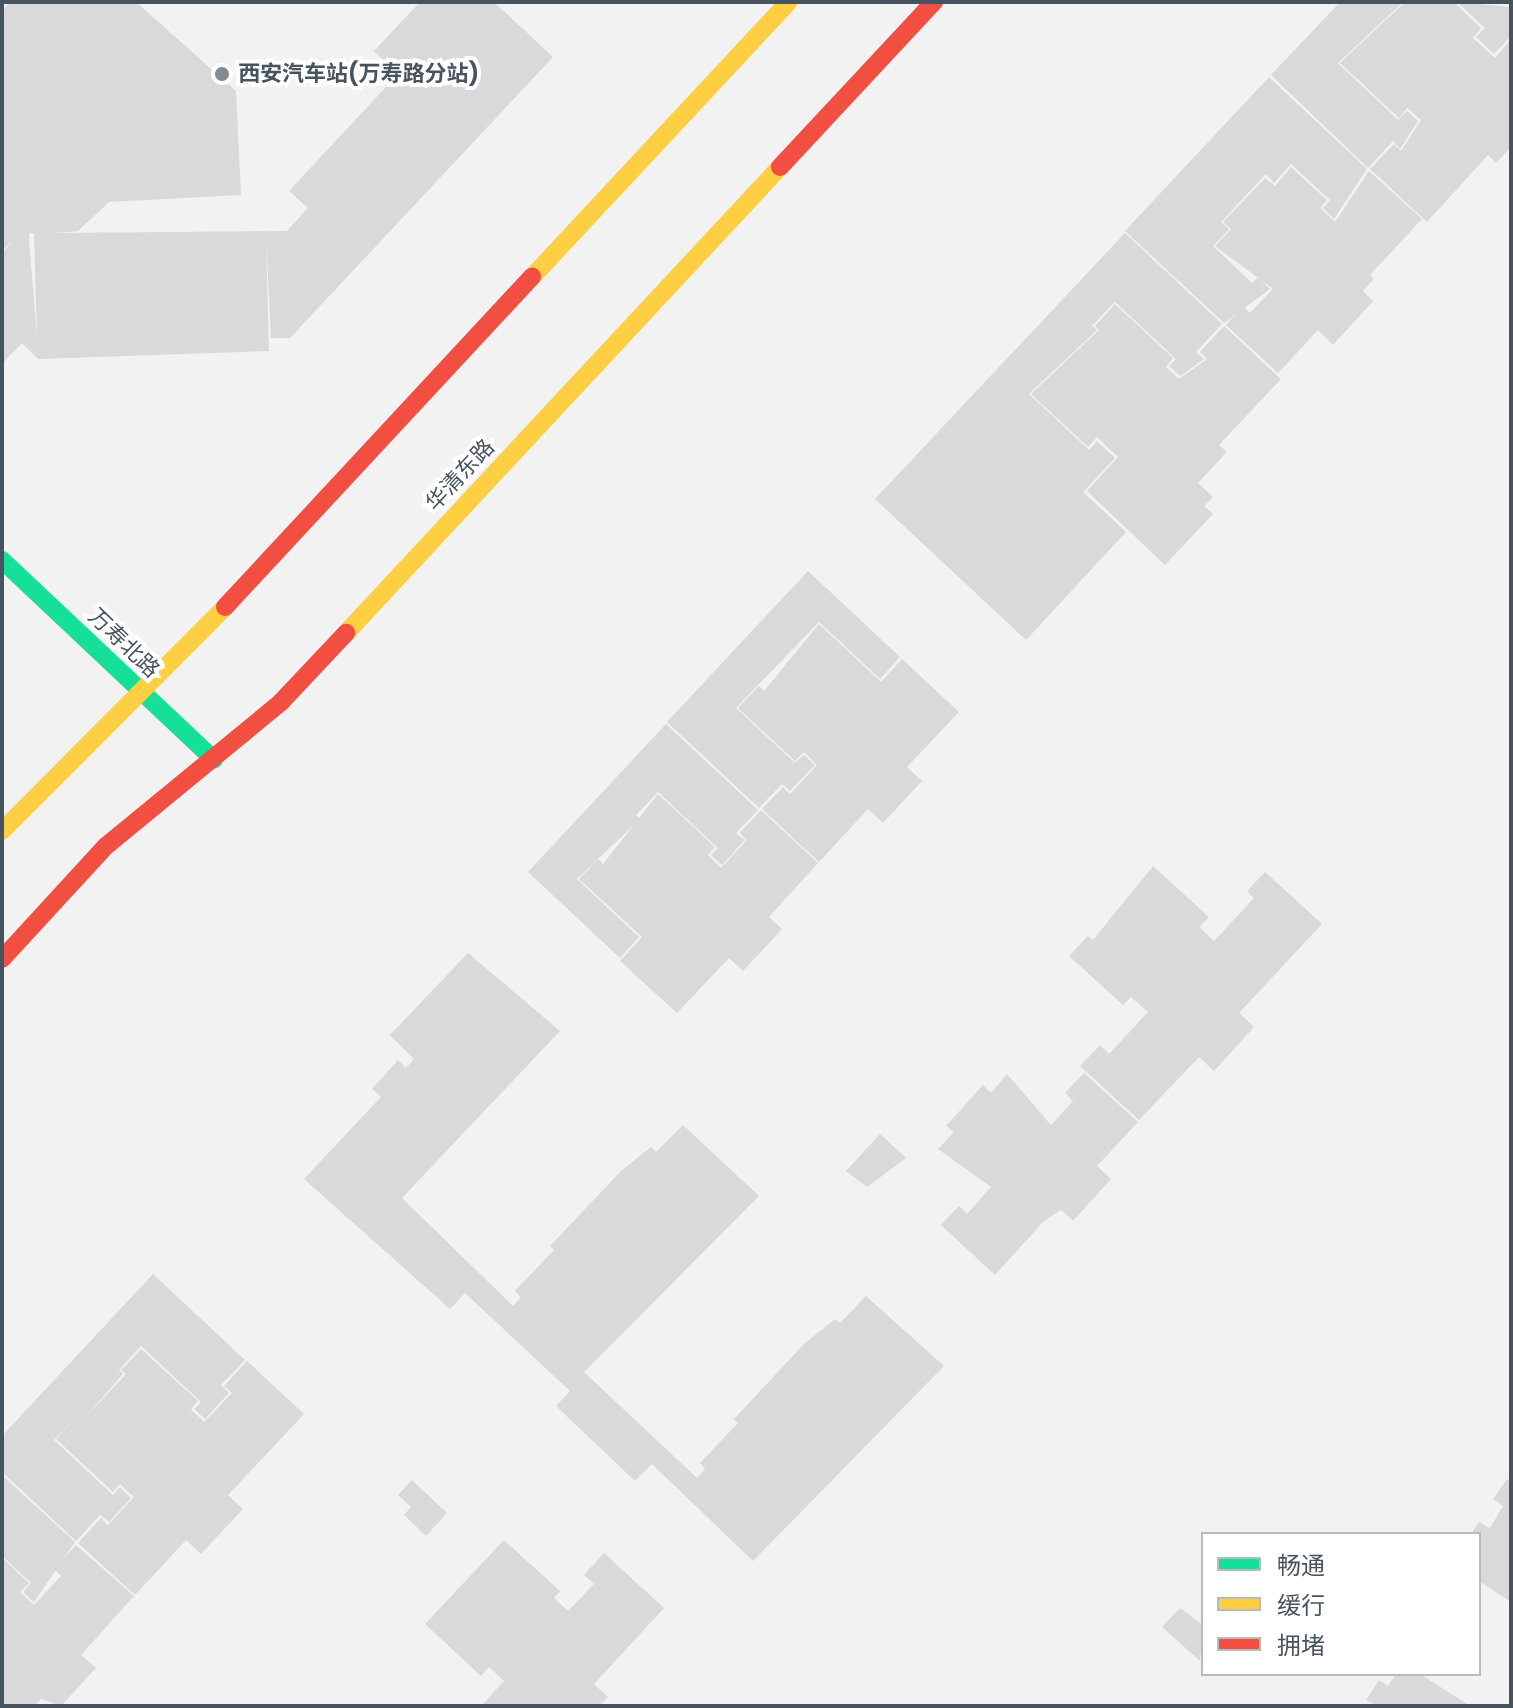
<!DOCTYPE html>
<html>
<head>
<meta charset="utf-8">
<style>
	body { margin:0 }
	#map { position:relative; width:1513px; height:1708px; overflow:hidden; background:#f2f2f2; font-family:Poppins,"Noto Sans SC",sans-serif }
	div>[style] { position:absolute }
	.building>* { inset:0; background:#d9d9db }
	.fast>* { height:18px; margin:-9px; padding:0 9px; transform-origin:9px; border-radius:9px; background:#16e098 }
	.slow>* { height:18px; margin:-9px; padding:0 9px; transform-origin:9px; border-radius:9px; background:#ffcf43 }
	.jam>* { height:18px; margin:-9px; padding:0 9px; transform-origin:9px; border-radius:9px; background:#f24e42 }
	.dots>* { width:22px; height:22px; translate:-50% -50%; box-sizing:border-box; border:4px solid #fff; border-radius:50% }
	span { translate:-50% -50%; white-space:nowrap; text-align:center; line-height:1.15; -webkit-text-stroke:8px #fff; paint-order:stroke }
	.poi-label { font-size:22px; color:#47545f; font-weight:700 }
	.left { translate:0 -50%; text-align:left }
	.street-label { font-size:22px; color:#47545f }
	.frame { position:absolute; inset:0; border:4px solid #47545f; pointer-events:none }
	.legend { position:absolute; left:1201px; top:1532px; width:280px; height:144px; box-sizing:border-box; background:#fff; border:2px solid #b5bbbf; margin:0; padding:10px 14px; list-style:none; font-size:24px; color:#47545f }
	.legend li { display:flex; align-items:center; gap:16px; height:40px }
	.legend b { width:40px; border:2px solid #b5bbbf }
</style>
</head>
<body>
<div id="map">
	<div class="building">
		<div style="clip-path:polygon(evenodd,10px 2px,136px 2px,236px 91px,241px 195px,109px 202px,78px 231px,55px 233px,287px 231px,308px 208px,289px 191px,398px 74px,374px 51px,420px 2px,494px 2px,553px 57px,290px 338px,271px 338px,266px 238px,269px 351px,38px 359px,22px 343px,2px 364px,2px 253px,15px 239px,2px 251px,2px 11px,10px 2px,30px 233px,34px 233px,37px 337px,29px 240px,30px 233px)"></div>
		<div style="clip-path:polygon(1340px 2px,1403px 2px,1338px 63px,1398px 120px,1407px 111px,1418px 121px,1400px 149px,1393px 141px,1368px 168px,1271px 75px)"></div>
		<div style="clip-path:polygon(1405px 2px,1454px 2px,1481px 28px,1473px 38px,1495px 58px,1511px 39px,1511px 147px,1496px 163px,1488px 155px,1427px 222px,1370px 169px,1394px 144px,1401px 151px,1421px 120px,1407px 108px,1399px 118px,1340px 63px)"></div>
		<div style="clip-path:polygon(1457px 2px,1511px 7px,1511px 36px,1494px 54px,1476px 37px,1485px 28px)"></div>
		<div style="clip-path:polygon(1269px 77px,1367px 169px,1334px 219px,1323px 208px,1330px 200px,1291px 164px,1274px 183px,1266px 174px,1221px 222px,1229px 229px,1213px 246px,1252px 283px,1258px 277px,1270px 289px,1224px 323px,1125px 231px)"></div>
		<div style="clip-path:polygon(1291px 167px,1327px 200px,1320px 208px,1335px 222px,1369px 171px,1422px 219px,1370px 275px,1374px 279px,1363px 291px,1373px 301px,1333px 345px,1318px 330px,1278px 373px,1226px 325px,1243px 306px,1250px 313px,1273px 289px,1215px 246px,1231px 229px,1223px 222px,1265px 178px,1275px 186px)"></div>
		<div style="clip-path:polygon(1125px 233px,1222px 324px,1196px 352px,1204px 359px,1180px 376px,1169px 366px,1176px 359px,1115px 302px,1092px 326px,1097px 330px,1029px 394px,1089px 450px,1097px 441px,1115px 458px,1083px 492px,1126px 532px,1026px 640px,875px 499px)"></div>
		<div style="clip-path:polygon(1115px 304px,1173px 358px,1166px 367px,1179px 379px,1207px 359px,1200px 352px,1224px 326px,1281px 379px,1219px 445px,1227px 452px,1198px 483px,1213px 497px,1204px 506px,1213px 514px,1165px 565px,1087px 491px,1118px 457px,1097px 437px,1088px 447px,1031px 394px,1099px 330px,1095px 326px)"></div>
		<div style="clip-path:polygon(808px 571px,900px 657px,880px 679px,819px 622px,736px 708px,794px 762px,790px 766px,804px 755px,815px 765px,790px 791px,782px 784px,759px 808px,667px 722px)"></div>
		<div style="clip-path:polygon(819px 624px,881px 682px,902px 659px,959px 712px,907px 767px,922px 781px,883px 823px,868px 809px,819px 862px,762px 809px,783px 787px,790px 794px,817px 765px,804px 752px,795px 761px,738px 708px,759px 686px,764px 691px)"></div>
		<div style="clip-path:polygon(666px 724px,758px 810px,736px 833px,745px 840px,722px 865px,711px 855px,718px 848px,658px 792px,636px 815px,640px 819px,577px 879px,639px 937px,620px 958px,528px 872px)"></div>
		<div style="clip-path:polygon(658px 794px,715px 847px,708px 855px,721px 868px,747px 840px,740px 833px,761px 810px,818px 863px,769px 917px,782px 929px,743px 971px,729px 958px,677px 1013px,620px 961px,642px 937px,579px 879px,598px 859px,603px 864px)"></div>
		<div style="clip-path:polygon(1153px 866px,1209px 917px,1199px 927px,1214px 941px,1254px 898px,1247px 891px,1265px 872px,1322px 924px,1239px 1013px,1254px 1027px,1214px 1071px,1199px 1057px,1139px 1120px,1080px 1066px,1100px 1045px,1109px 1054px,1148px 1012px,1131px 997px,1123px 1005px,1069px 956px,1088px 936px,1093px 940px)"></div>
		<div style="clip-path:polygon(468px 953px,560px 1031px,402px 1198px,513px 1306px,521px 1297px,515px 1291px,554px 1250px,550px 1246px,621px 1171px,651px 1147px,656px 1152px,683px 1125px,759px 1196px,584px 1372px,697px 1478px,705px 1469px,700px 1463px,738px 1423px,734px 1419px,804px 1344px,835px 1319px,840px 1323px,866px 1296px,944px 1366px,753px 1561px,652px 1464px,635px 1481px,556px 1406px,570px 1391px,465px 1293px,450px 1309px,304px 1179px,381px 1097px,372px 1089px,398px 1060px,406px 1068px,414px 1059px,390px 1035px)"></div>
		<div style="clip-path:polygon(1084px 1073px,1138px 1122px,1097px 1166px,1111px 1179px,1073px 1221px,1061px 1210px,1044px 1221px,995px 1275px,941px 1225px,959px 1206px,967px 1214px,991px 1187px,938px 1149px,954px 1132px,946px 1126px,983px 1085px,991px 1093px,1007px 1074px,1051px 1125px,1073px 1101px,1065px 1093px)"></div>
		<div style="clip-path:polygon(880px 1134px,906px 1158px,867px 1187px,846px 1171px)"></div>
		<div style="clip-path:polygon(153px 1274px,245px 1360px,221px 1385px,229px 1393px,205px 1419px,194px 1409px,201px 1402px,141px 1346px,119px 1370px,123px 1374px,83px 1420px,126px 1374px,121px 1370px,141px 1349px,198px 1401px,191px 1409px,204px 1422px,232px 1393px,224px 1386px,247px 1361px,304px 1414px,228px 1495px,243px 1509px,201px 1554px,186px 1540px,135px 1595px,78px 1543px,101px 1518px,108px 1525px,134px 1497px,120px 1484px,113px 1492px,56px 1439px,79px 1415px,54px 1440px,113px 1495px,120px 1487px,131px 1498px,109px 1522px,100px 1515px,76px 1541px,2px 1472px,2px 1436px)"></div>
		<div style="clip-path:polygon(2px 1475px,75px 1542px,34px 1602px,23px 1592px,31px 1583px,2px 1556px)"></div>
		<div style="clip-path:polygon(1507px 1479px,1511px 1482px,1511px 1602px,1479px 1581px,1479px 1534px,1471px 1534px,1479px 1522px,1490px 1528px,1503px 1506px,1493px 1499px)"></div>
		<div style="clip-path:polygon(412px 1480px,447px 1513px,426px 1536px,404px 1515px,411px 1507px,398px 1495px)"></div>
		<div style="clip-path:polygon(504px 1540px,560px 1591px,554px 1598px,568px 1611px,594px 1584px,584px 1575px,604px 1553px,664px 1608px,594px 1684px,608px 1697px,599px 1706px,481px 1706px,504px 1681px,489px 1667px,481px 1676px,425px 1624px)"></div>
		<div style="clip-path:polygon(76px 1545px,134px 1596px,81px 1655px,96px 1668px,61px 1706px,41px 1699px,34px 1706px,2px 1706px,2px 1558px,29px 1583px,20px 1592px,34px 1605px,61px 1576px,54px 1569px)"></div>
		<div style="clip-path:polygon(1180px 1608px,1203px 1625px,1200px 1661px,1162px 1627px)"></div>
		<div style="clip-path:polygon(1396px 1674px,1420px 1674px,1470px 1706px,1377px 1706px,1366px 1700px,1379px 1680px,1388px 1686px)"></div>
	</div>
	<div class="fast">
		<div style="left:2px;top:560px;width:291px;rotate:43.3deg"></div>
	</div>
	<div class="slow">
		<div style="left:532px;top:277px;width:376px;rotate:-47deg"></div>
		<div style="left:346px;top:633px;width:637px;rotate:-47.04deg"></div>
		<div style="left:2px;top:831px;width:316px;rotate:-45.1deg"></div>
	</div>
	<div class="jam">
		<div style="left:780px;top:167px;width:226px;rotate:-47deg"></div>
		<div style="left:225px;top:607px;width:451px;rotate:-47.1deg"></div>
		<div style="left:2px;top:959px;width:154px;rotate:-47.4deg"></div>
		<div style="left:106px;top:846px;width:227px;rotate:-39.4deg"></div>
		<div style="left:281px;top:702px;width:95px;rotate:-46.7deg"></div>
	</div>
	<div class="dots">
		<div style="left:222px;top:74px;background:#838b92"></div>
	</div>
	<div class="poi-label">
		<span class="left" style="left:238px;top:74px">西安汽车站(万寿路分站)</span>
	</div>
	<div class="street-label">
		<span style="left:460px;top:475px;rotate:-47deg">华清东路</span>
		<span style="left:124px;top:643px;rotate:44deg">万寿北路</span>
	</div>
	<div class="frame"></div>
	<ul class="legend">
	<li><b style="height:10px;background:#16e098"></b>畅通</li>
	<li><b style="height:10px;background:#ffcf43"></b>缓行</li>
	<li><b style="height:10px;background:#f24e42"></b>拥堵</li>
	</ul>
</div>
</body>
</html>
